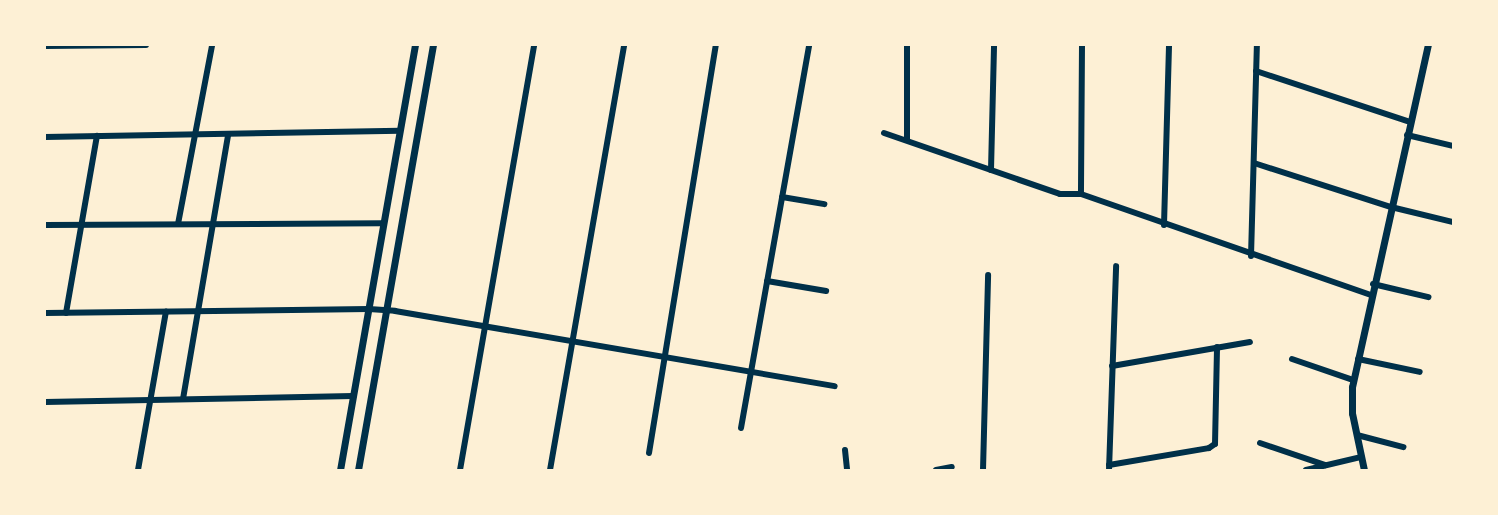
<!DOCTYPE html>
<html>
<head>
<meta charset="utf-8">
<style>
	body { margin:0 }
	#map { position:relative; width:1498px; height:515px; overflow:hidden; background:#fdf0d5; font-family:"Archivo Narrow",sans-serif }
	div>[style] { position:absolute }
	.minor>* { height:6px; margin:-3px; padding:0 3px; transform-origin:3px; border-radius:3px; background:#003049 }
	.tertiary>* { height:7px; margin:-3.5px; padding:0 3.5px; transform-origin:3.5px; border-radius:3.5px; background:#003049 }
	span { translate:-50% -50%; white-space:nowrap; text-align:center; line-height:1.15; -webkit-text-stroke:4.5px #fdf0d5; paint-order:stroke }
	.frame { position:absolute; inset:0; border:46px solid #fdf0d5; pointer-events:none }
</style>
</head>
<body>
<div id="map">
	<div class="minor">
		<div style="left:1082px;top:45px;width:149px;rotate:90.4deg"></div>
		<div style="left:1081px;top:194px;width:307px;rotate:19.2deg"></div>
		<div style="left:45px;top:46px;width:101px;rotate:-0.6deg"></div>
		<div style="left:1256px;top:71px;width:162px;rotate:18.3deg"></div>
		<div style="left:884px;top:133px;width:186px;rotate:19.1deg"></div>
		<div style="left:1060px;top:194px;width:21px"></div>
		<div style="left:1407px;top:135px;width:47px;rotate:13.4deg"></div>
		<div style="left:45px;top:137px;width:355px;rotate:-1deg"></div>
		<div style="left:907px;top:140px;width:95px;rotate:-90deg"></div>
		<div style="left:1254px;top:163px;width:144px;rotate:17.8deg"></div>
		<div style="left:1391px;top:207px;width:64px;rotate:13.6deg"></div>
		<div style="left:991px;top:170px;width:125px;rotate:-88.6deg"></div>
		<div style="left:782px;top:197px;width:43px;rotate:9.5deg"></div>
		<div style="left:178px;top:224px;width:182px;rotate:-79.2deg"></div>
		<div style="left:45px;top:225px;width:337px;rotate:-0.3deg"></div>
		<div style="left:1164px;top:225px;width:180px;rotate:-88.4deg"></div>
		<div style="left:1251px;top:256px;width:211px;rotate:-88.4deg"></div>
		<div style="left:767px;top:281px;width:60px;rotate:9.6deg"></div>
		<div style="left:1373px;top:284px;width:57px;rotate:13.3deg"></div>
		<div style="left:45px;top:313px;width:324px;rotate:-0.7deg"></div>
		<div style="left:369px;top:309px;width:26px;rotate:4deg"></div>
		<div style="left:395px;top:311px;width:446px;rotate:9.7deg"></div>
		<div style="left:66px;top:313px;width:180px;rotate:-80.1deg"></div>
		<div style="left:1292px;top:359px;width:65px;rotate:19deg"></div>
		<div style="left:1358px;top:359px;width:63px;rotate:11.8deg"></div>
		<div style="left:1112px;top:366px;width:140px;rotate:-9.9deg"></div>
		<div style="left:183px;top:399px;width:268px;rotate:-80.3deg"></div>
		<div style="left:45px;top:402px;width:308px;rotate:-1.1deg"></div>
		<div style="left:741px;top:428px;width:389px;rotate:-79.9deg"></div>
		<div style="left:1357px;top:435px;width:48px;rotate:14.6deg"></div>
		<div style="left:1260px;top:443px;width:69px;rotate:18.7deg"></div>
		<div style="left:845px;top:450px;width:20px;rotate:84deg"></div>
		<div style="left:649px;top:453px;width:413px;rotate:-80.7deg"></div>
		<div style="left:1109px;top:465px;width:101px;rotate:-9.6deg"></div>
		<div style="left:1209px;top:448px;width:7px;rotate:-34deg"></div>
		<div style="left:1215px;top:444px;width:97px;rotate:-88.8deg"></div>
		<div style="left:138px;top:470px;width:161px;rotate:-80deg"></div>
		<div style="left:460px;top:470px;width:431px;rotate:-80.1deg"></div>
		<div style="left:550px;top:470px;width:431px;rotate:-80.1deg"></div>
		<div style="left:936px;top:470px;width:16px;rotate:-11deg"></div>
		<div style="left:983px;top:470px;width:195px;rotate:-88.5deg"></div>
		<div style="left:1109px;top:470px;width:204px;rotate:-88deg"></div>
		<div style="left:1306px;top:470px;width:57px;rotate:-13.3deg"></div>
	</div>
	<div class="tertiary">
		<div style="left:340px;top:470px;width:432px;rotate:-80deg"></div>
		<div style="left:358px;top:470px;width:432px;rotate:-80deg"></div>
		<div style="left:1364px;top:470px;width:58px;rotate:-101.9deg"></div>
		<div style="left:1352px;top:413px;width:26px;rotate:-90deg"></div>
		<div style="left:1352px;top:387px;width:350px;rotate:-77.5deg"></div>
	</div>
	<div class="frame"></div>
</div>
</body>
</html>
